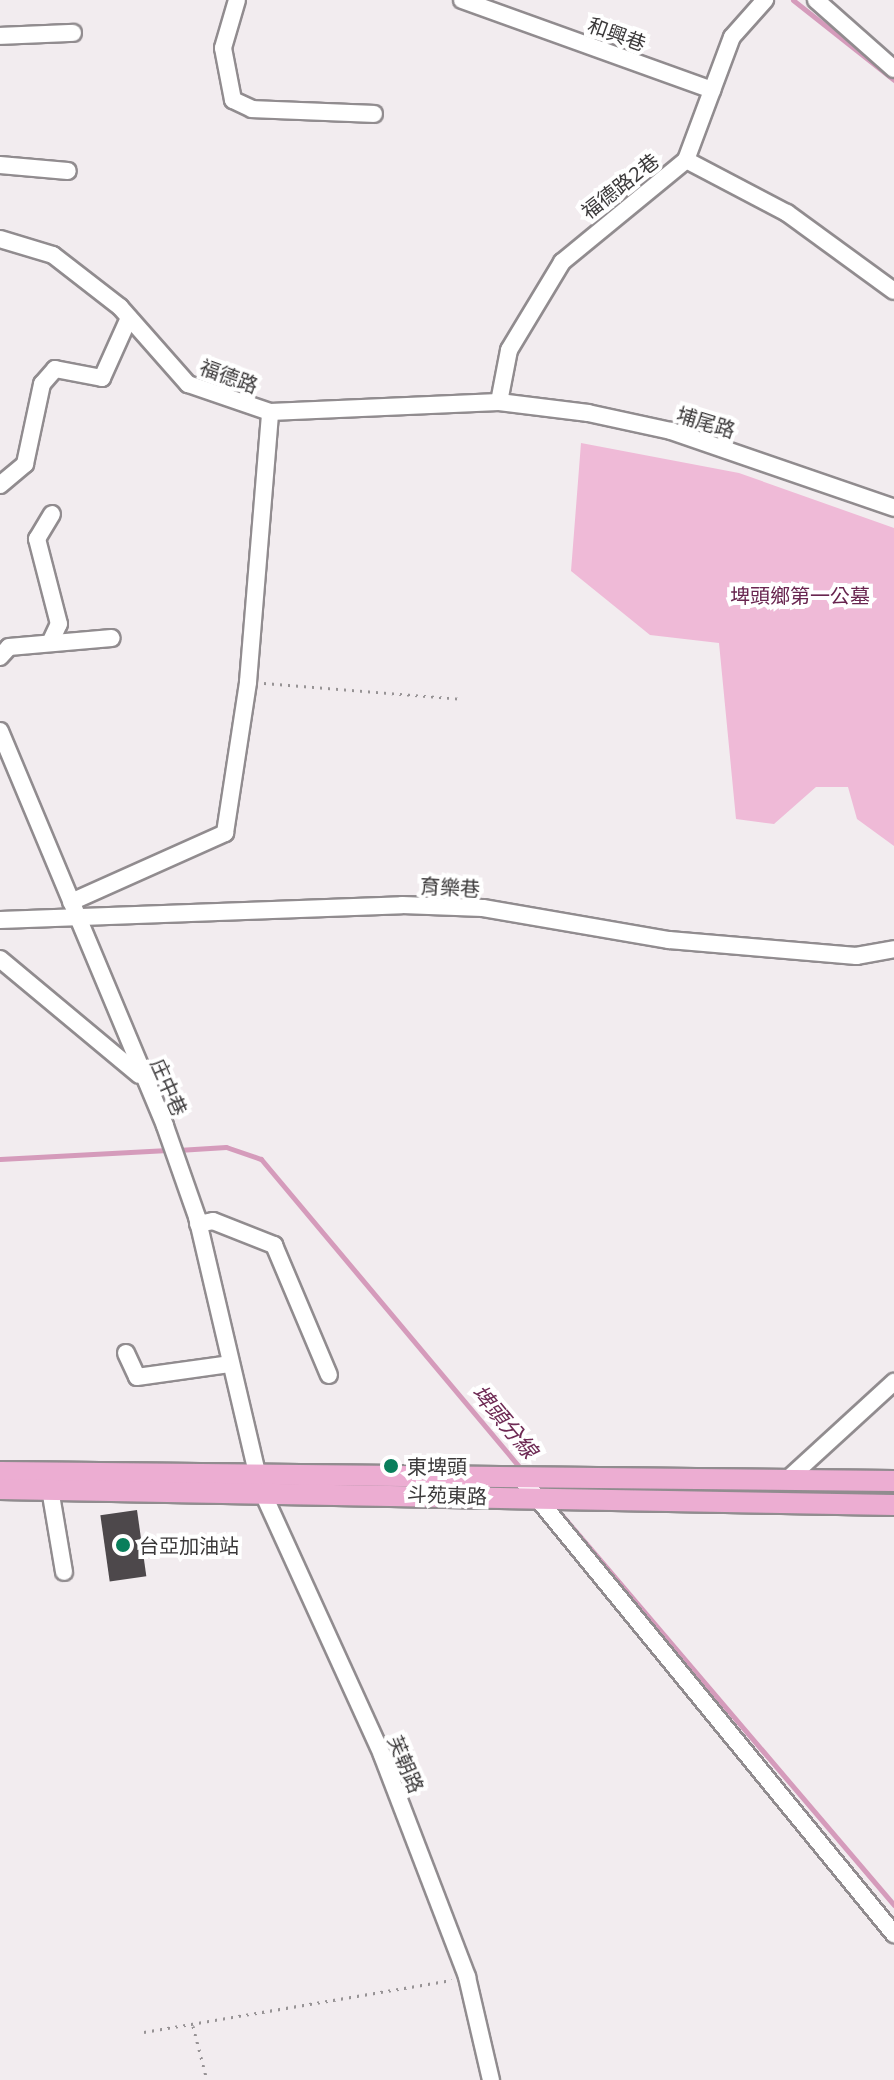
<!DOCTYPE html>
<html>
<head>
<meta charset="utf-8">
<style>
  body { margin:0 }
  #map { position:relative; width:894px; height:2080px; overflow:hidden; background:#f2ecef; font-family:"Noto Sans","Noto Sans TC",sans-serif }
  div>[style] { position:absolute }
  .green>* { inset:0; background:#efbad7 }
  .stream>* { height:5px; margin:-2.5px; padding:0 2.5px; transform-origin:2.5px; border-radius:2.5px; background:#d59bbb }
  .building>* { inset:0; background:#4d484b; transform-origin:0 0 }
  .path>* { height:3px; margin-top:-1.5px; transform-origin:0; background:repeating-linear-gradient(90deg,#979395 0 2px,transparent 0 8px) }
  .roads { filter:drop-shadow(2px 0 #918c8f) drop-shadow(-2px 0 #918c8f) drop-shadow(0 2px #918c8f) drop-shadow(0 -2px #918c8f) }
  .minor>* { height:16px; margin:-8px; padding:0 8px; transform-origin:8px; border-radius:8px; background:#fff }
  .major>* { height:20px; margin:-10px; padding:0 10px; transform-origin:10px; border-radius:10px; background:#ecadd2 }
  .dots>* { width:22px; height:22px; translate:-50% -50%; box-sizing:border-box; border:4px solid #fff; border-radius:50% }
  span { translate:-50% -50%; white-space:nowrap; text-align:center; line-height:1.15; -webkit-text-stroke:8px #fff; paint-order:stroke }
  .street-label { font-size:20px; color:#3b393a }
  .park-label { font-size:20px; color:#68254f }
  .poi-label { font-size:20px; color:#3b393a }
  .left { translate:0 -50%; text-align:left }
  .water-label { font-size:22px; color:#6e2a54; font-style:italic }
</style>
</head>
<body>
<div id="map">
  <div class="green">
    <div style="clip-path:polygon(581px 443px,739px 473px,894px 528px,894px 846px,857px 819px,848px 787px,816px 787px,774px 824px,736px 819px,719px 643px,650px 635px,571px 571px)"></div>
  </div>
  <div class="stream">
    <div style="left:793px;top:0;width:129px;rotate:38.4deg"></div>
    <div style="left:178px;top:1150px;width:48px;rotate:-3.6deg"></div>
    <div style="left:226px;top:1147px;width:37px;rotate:19deg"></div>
    <div style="left:261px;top:1159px;width:409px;rotate:50deg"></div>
    <div style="left:0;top:1159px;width:168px;rotate:-3.1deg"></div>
    <div style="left:555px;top:1507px;width:523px;rotate:49.58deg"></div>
  </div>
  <div class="building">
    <div style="left:137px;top:1510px;width:67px;height:37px;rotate:82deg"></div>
  </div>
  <div class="path">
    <div style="left:264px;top:683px;width:198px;rotate:4.6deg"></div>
    <div style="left:193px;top:2026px;width:56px;rotate:75.5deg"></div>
    <div style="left:144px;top:2032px;width:312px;rotate:-9.6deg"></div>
  </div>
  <div class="roads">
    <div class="minor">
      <div style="left:237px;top:0;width:50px;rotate:106.3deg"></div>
      <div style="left:223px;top:48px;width:53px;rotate:79.1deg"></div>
      <div style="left:233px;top:100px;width:21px;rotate:25deg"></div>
      <div style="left:252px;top:109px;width:122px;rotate:2.3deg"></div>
      <div style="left:462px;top:0;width:266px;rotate:19.8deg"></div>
      <div style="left:816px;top:0;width:104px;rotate:41.5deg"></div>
      <div style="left:0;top:36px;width:73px;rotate:-2.4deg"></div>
      <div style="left:686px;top:160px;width:114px;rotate:27.7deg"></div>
      <div style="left:787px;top:213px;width:132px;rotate:36.1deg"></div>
      <div style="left:0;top:165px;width:68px;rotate:5deg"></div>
      <div style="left:0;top:239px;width:55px;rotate:16.8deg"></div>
      <div style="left:53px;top:255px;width:85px;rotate:37.8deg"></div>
      <div style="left:120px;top:307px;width:103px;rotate:48.6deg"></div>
      <div style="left:188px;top:384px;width:87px;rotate:18.9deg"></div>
      <div style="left:270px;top:412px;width:229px;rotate:-2.5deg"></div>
      <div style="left:499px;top:402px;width:90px;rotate:7deg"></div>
      <div style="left:588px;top:413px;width:85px;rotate:12.2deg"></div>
      <div style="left:671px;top:431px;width:236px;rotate:19deg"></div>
      <div style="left:499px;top:402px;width:53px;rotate:-79.1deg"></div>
      <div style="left:509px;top:350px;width:103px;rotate:-58.9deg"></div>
      <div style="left:562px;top:262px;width:161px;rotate:-39.4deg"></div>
      <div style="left:686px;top:160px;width:131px;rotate:-69.5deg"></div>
      <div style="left:732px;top:37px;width:50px;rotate:-48.3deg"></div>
      <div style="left:0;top:485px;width:33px;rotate:-40deg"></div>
      <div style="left:25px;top:464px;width:82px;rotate:-78deg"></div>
      <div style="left:42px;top:384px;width:20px;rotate:-49deg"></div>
      <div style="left:55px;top:369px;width:48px;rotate:10.8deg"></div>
      <div style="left:102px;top:378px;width:66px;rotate:-65.8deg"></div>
      <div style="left:50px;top:643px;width:21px;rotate:-65deg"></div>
      <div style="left:59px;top:624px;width:88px;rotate:-104.5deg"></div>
      <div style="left:37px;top:539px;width:29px;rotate:-59deg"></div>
      <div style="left:0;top:657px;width:13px;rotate:-48deg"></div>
      <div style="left:9px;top:647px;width:103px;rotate:-5deg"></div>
      <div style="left:0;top:731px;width:428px;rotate:67.3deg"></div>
      <div style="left:165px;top:1126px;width:96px;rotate:70.6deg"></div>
      <div style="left:197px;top:1217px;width:279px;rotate:76.8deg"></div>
      <div style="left:261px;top:1489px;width:292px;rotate:65.5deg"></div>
      <div style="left:382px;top:1755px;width:238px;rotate:69deg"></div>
      <div style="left:467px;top:1977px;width:106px;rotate:76.9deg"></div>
      <div style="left:71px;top:902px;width:169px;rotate:-24.1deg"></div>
      <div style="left:225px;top:833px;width:153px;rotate:-81.3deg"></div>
      <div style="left:248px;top:682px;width:271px;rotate:-85.3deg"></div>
      <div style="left:0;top:920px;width:402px;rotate:-2.1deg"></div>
      <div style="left:402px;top:905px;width:81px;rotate:2.1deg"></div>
      <div style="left:483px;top:908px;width:189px;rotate:9.8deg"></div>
      <div style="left:669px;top:940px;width:188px;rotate:4.9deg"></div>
      <div style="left:856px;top:956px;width:39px;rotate:-10deg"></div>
      <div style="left:0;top:959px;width:181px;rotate:39.8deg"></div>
      <div style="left:198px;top:1224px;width:15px;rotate:-11deg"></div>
      <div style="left:213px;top:1221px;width:66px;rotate:21.5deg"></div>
      <div style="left:274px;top:1245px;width:141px;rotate:67.1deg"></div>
      <div style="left:126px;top:1353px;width:26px;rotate:65deg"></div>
      <div style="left:137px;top:1377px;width:93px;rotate:-8deg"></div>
      <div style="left:520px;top:1477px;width:591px;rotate:50.7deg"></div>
      <div style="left:788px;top:1479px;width:144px;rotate:-42.5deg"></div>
      <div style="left:50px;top:1489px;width:84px;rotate:80.4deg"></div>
    </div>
    <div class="major">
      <div style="left:0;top:1472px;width:894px;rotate:0.58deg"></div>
      <div style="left:0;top:1489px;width:894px;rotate:1.03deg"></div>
    </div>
  </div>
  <div class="dots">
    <div style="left:391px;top:1466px;background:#097e5b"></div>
    <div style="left:123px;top:1545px;background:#097e5b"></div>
  </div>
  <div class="street-label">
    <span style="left:617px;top:34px;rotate:20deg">和興巷</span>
    <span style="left:620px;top:186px;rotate:-38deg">福德路2巷</span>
    <span style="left:229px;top:376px;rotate:20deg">福德路</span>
    <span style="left:706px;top:422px;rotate:17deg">埔尾路</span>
    <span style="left:450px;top:887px;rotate:3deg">育樂巷</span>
    <span style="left:169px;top:1087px;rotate:66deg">庄中巷</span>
    <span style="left:447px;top:1495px;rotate:2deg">斗苑東路</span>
    <span style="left:406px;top:1764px;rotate:67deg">芙朝路</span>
  </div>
  <div class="park-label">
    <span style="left:800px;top:595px">埤頭鄉第一公墓</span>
  </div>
  <div class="poi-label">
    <span class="left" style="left:407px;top:1466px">東埤頭</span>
    <span class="left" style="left:139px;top:1545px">台亞加油站</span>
  </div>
  <div class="water-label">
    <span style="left:505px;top:1421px;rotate:50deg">埤頭分線</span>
  </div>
</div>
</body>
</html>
